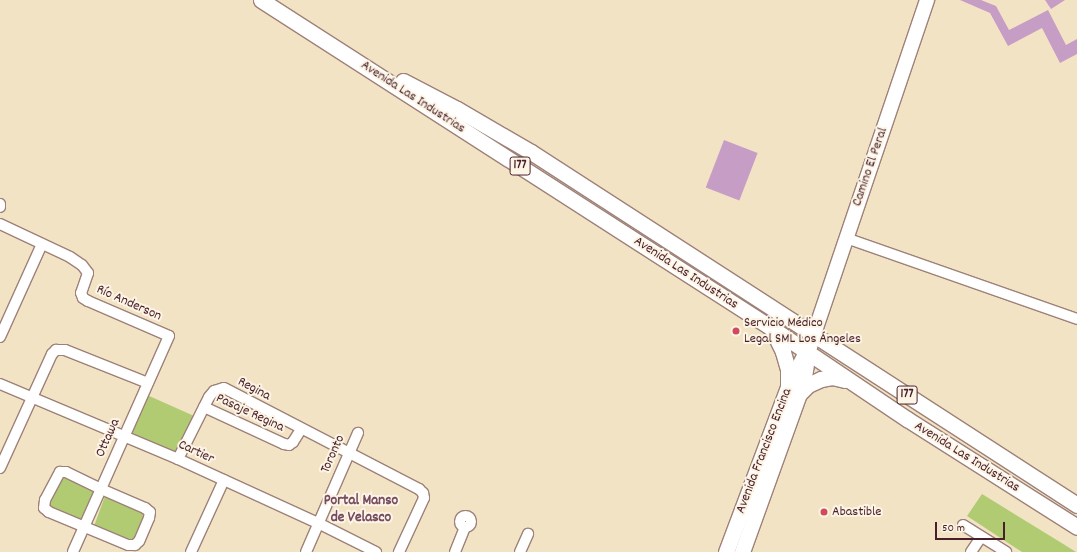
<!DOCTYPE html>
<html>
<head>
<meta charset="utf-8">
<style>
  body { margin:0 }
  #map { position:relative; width:1077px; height:552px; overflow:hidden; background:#f3e3c5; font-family:Dekko,sans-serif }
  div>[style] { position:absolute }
  .green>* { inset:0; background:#b0cb72; transform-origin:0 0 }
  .building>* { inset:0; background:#c69dc5; transform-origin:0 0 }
  .roads { filter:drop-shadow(1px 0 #9e8178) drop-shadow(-1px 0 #9e8178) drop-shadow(0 1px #9e8178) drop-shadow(0 -1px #9e8178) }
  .street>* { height:10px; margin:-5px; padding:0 5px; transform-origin:5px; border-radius:5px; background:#fff }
  .street>.ring { margin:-5px; padding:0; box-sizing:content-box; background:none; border:10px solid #fff; border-radius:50% }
  .secondary>* { height:14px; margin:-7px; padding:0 7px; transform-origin:7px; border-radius:7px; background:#fff }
  .primary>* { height:15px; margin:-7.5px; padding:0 7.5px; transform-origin:7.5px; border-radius:7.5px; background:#fff }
  .dots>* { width:11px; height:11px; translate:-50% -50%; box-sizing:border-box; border:2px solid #fcf5e5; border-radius:50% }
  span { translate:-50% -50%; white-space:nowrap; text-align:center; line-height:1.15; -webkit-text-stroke:4px #fcf5e5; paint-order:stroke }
  .shield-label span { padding:1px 3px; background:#fcf5e5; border:1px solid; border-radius:3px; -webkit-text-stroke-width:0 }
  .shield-label { font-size:13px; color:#4a1f2b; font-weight:700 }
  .street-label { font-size:14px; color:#4a1f2b }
  .poi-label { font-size:14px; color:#4a1f2b }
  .left { translate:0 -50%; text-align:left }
  .neighbourhood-label { font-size:15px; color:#754b61; font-weight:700 }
  .scale { position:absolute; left:935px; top:522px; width:70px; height:18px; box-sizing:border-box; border:2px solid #4a1f2b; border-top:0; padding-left:5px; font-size:12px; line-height:14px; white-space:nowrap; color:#4a1f2b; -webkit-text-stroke:3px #fcf5e5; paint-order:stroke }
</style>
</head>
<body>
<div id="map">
  <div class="green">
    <div style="left:147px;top:395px;width:54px;height:44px;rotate:24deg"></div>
    <div style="clip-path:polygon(60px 475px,96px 491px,80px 521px,50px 511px,46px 504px)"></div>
    <div style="clip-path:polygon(982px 494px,1060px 542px,1076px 552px,1022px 552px,967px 516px)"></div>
    <div style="left:105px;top:496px;width:44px;height:32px;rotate:20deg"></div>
  </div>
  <div class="building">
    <div style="clip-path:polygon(960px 0,981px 0,996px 6px,1009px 30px,1048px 10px,1066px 45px,1077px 39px,1077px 54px,1060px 63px,1042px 28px,1008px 46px,990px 13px)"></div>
    <div style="clip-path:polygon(1045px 0,1065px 0,1051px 9px)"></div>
    <div style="left:724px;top:140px;width:36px;height:51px;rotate:21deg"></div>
  </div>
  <div class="roads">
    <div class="street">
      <div style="left:0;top:204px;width:3px;rotate:90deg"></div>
      <div style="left:0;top:224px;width:77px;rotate:25.2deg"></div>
      <div style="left:70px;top:257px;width:14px;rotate:34deg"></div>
      <div style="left:82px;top:265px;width:10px;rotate:53deg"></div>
      <div style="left:88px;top:273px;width:21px;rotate:109deg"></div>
      <div style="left:81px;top:293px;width:5px;rotate:68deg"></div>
      <div style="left:83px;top:298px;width:6px;rotate:31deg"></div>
      <div style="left:88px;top:301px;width:88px;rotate:23.4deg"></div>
      <div style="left:169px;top:336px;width:236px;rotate:114deg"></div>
      <div style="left:846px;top:238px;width:245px;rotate:19.3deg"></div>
      <div style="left:0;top:337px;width:102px;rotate:-65.7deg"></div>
      <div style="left:0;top:384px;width:193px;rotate:22.8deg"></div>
      <div style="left:178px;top:459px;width:154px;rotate:24.6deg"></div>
      <div style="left:318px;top:523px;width:65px;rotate:26.6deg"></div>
      <div style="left:204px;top:407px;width:88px;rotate:24.8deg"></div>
      <div style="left:284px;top:444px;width:5px;rotate:11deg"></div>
      <div style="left:289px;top:445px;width:5px;rotate:-37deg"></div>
      <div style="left:293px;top:442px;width:15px;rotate:-58deg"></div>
      <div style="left:178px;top:459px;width:69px;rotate:-63.4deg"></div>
      <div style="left:209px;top:397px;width:8px;rotate:-50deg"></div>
      <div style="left:214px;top:391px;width:10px;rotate:-17deg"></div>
      <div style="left:224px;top:388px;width:220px;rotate:27.4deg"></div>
      <div style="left:419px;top:489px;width:6px;rotate:45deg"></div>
      <div style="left:423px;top:493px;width:5px;rotate:79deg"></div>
      <div style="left:424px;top:498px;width:60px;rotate:114.8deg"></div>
      <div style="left:0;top:468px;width:125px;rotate:-65.5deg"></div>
      <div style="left:52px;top:354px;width:6px;rotate:-45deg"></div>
      <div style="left:56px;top:350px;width:9px"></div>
      <div style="left:65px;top:350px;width:89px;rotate:21.7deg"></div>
      <div style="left:60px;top:472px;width:6px"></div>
      <div style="left:66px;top:472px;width:39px;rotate:26deg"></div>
      <div style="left:101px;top:489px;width:48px;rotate:23.4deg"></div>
      <div style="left:145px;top:508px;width:6px;rotate:39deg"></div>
      <div style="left:150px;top:512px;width:6px;rotate:99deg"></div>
      <div style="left:149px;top:518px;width:25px;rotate:113deg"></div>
      <div style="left:139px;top:541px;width:6px;rotate:135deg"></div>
      <div style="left:135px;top:545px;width:7px;rotate:180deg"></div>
      <div style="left:128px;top:545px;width:86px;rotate:-157.3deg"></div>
      <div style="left:49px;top:512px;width:6px;rotate:-141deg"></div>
      <div style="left:44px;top:508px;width:8px;rotate:-83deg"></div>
      <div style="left:45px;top:500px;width:32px;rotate:-62deg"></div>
      <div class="ring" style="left:459.5px;top:515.5px;width:1px;height:1px"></div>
      <div style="left:963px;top:525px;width:51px;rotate:32.1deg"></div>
      <div style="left:191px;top:552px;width:79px;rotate:-65.4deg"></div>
      <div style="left:306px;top:552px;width:130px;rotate:-66.4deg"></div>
      <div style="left:455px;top:552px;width:27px;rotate:-68deg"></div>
      <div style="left:520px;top:552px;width:20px;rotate:-66deg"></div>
      <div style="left:971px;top:552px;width:18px;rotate:-56deg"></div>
    </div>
    <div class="secondary">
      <div style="left:814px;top:334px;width:353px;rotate:-71.3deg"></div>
    </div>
    <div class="primary">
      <div style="left:261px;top:0;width:605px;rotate:32.72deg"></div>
      <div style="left:770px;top:327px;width:165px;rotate:33.9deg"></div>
      <div style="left:907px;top:419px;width:201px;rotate:32.4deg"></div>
      <div style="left:403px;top:81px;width:61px;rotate:27.4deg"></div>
      <div style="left:457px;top:109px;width:86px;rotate:30.2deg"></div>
      <div style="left:531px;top:152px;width:650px;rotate:32.88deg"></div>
      <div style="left:772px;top:329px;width:25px;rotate:64deg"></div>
      <div style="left:783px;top:352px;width:19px;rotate:74deg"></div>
      <div style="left:788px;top:370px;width:16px;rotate:90deg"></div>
      <div style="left:799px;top:394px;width:13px;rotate:-45deg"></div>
      <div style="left:808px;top:385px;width:14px;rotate:-25deg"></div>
      <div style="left:821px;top:379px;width:11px;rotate:-10deg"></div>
      <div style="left:832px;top:377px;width:13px;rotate:13deg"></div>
      <div style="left:726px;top:552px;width:176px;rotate:-69.4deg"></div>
      <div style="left:788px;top:387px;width:48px;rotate:-62.9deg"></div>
      <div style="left:742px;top:552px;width:180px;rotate:-70.2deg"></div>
      <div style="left:803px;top:383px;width:26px;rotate:-81deg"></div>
    </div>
  </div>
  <div class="dots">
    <div style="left:736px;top:331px;background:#d1495b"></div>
    <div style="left:824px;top:512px;background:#d1495b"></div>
  </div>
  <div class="shield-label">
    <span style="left:520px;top:166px">177</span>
    <span style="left:907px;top:395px">177</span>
  </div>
  <div class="street-label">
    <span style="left:413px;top:97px;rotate:33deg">Avenida Las Industrias</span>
    <span style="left:870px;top:167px;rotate:-71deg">Camino El Peral</span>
    <span style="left:686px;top:273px;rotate:33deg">Avenida Las Industrias</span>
    <span style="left:129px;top:303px;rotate:24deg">Río Anderson</span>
    <span style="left:254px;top:389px;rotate:28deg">Regina</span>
    <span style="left:250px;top:413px;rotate:25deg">Pasaje Regina</span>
    <span style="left:108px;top:438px;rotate:-66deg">Ottawa</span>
    <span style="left:764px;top:451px;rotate:-69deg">Avenida Francisco Encina</span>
    <span style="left:196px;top:452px;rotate:25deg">Cartier</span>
    <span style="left:333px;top:454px;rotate:-66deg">Toronto</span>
    <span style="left:967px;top:457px;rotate:32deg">Avenida Las Industrias</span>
  </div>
  <div class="poi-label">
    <span class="left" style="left:744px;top:331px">Servicio Médico<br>Legal SML Los Ángeles</span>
    <span class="left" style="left:832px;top:512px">Abastible</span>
  </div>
  <div class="neighbourhood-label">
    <span style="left:361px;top:510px">Portal Manso<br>de Velasco</span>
  </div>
  <div class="scale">50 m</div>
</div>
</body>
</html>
